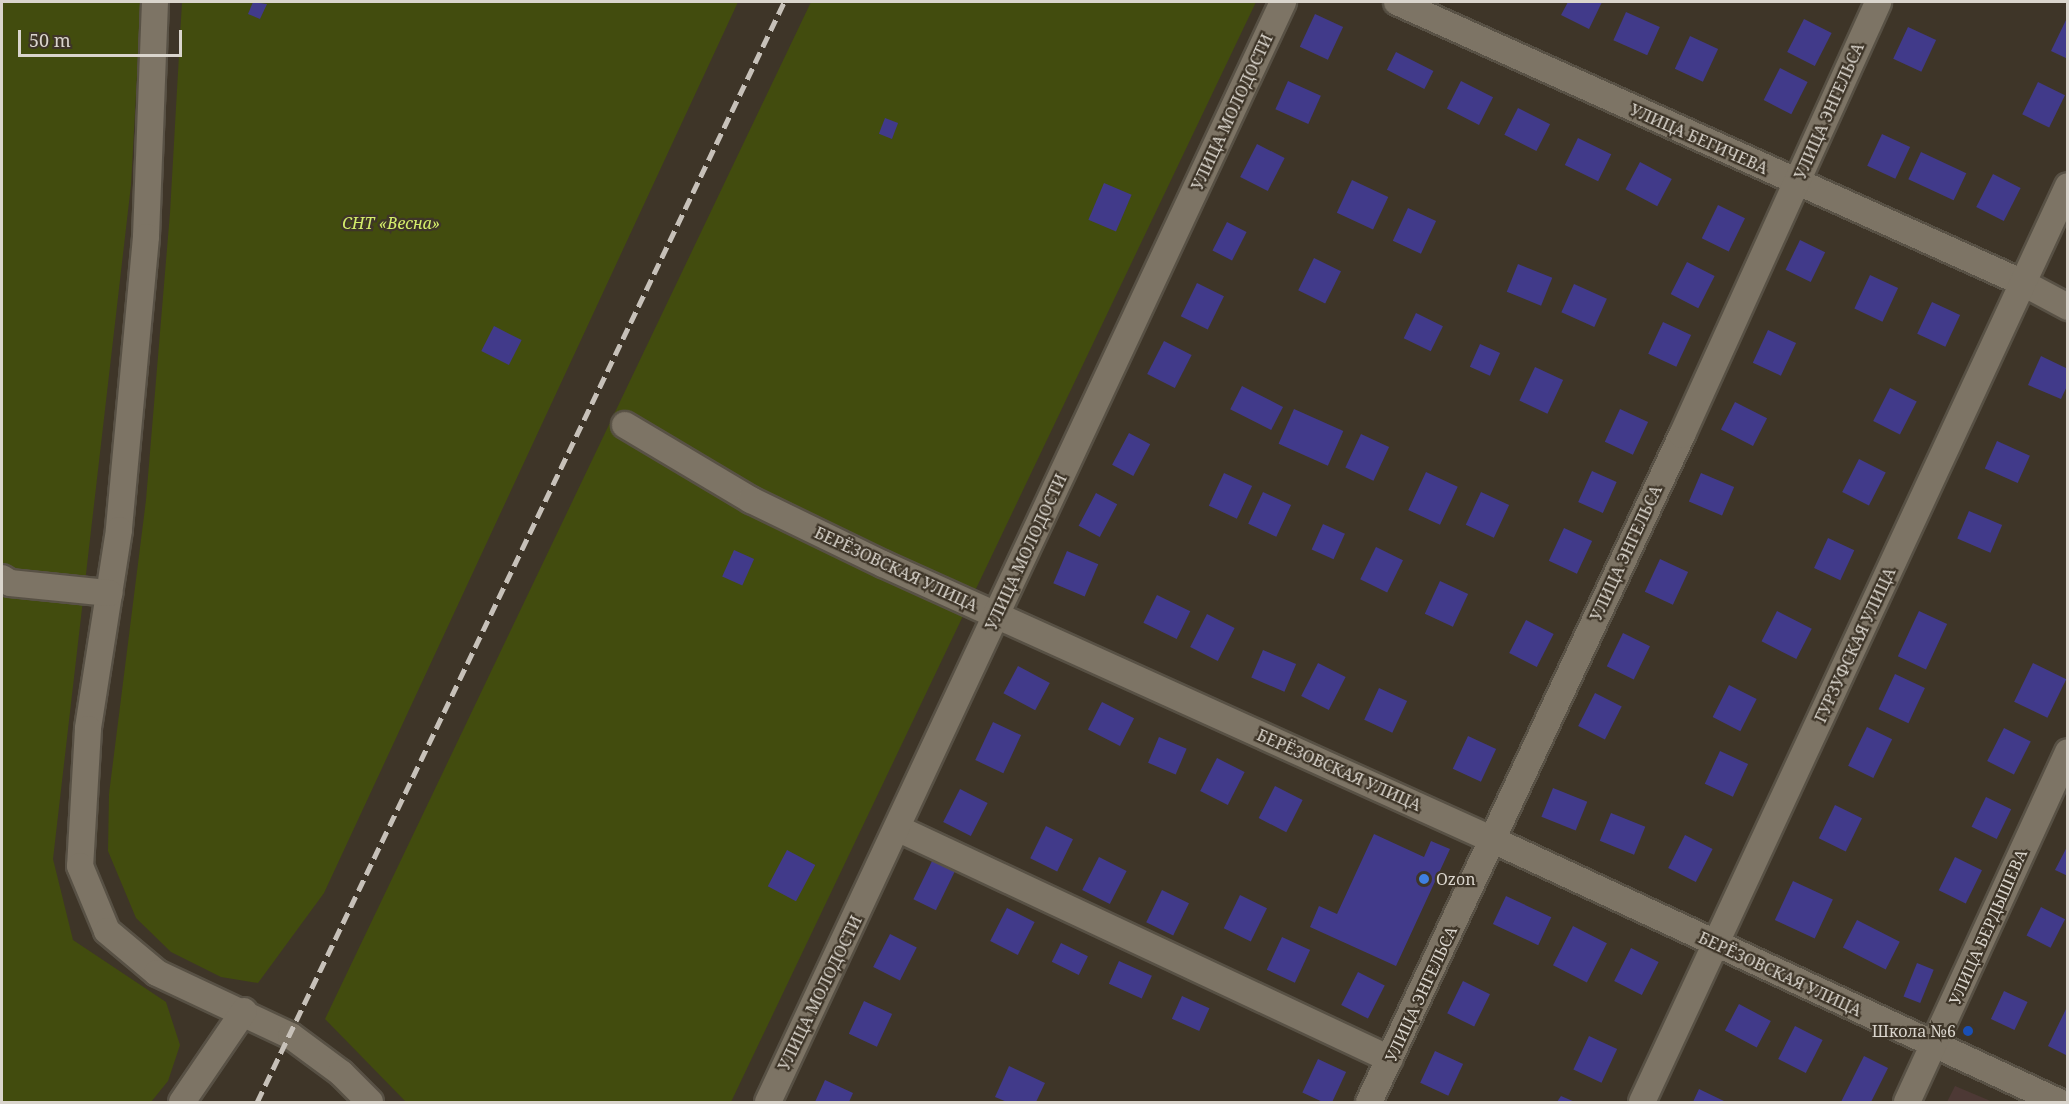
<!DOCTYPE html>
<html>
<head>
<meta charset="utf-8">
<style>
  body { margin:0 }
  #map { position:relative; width:2069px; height:1104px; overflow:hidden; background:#3e3528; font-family:"Noto Serif",serif }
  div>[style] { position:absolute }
  .education>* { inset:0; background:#4d3935 }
  .green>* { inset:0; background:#424c0e }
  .building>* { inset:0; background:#413a8a; transform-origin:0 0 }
  .roads { filter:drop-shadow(2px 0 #585145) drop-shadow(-2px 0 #585145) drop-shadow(0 2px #585145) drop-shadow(0 -2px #585145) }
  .minor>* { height:26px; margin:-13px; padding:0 13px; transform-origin:13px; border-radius:13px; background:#7d7465 }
  .rail>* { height:4.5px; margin-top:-2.25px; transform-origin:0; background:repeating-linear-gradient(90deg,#c7c1b9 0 12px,transparent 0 18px) }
  .dots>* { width:16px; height:16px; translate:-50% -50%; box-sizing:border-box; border:3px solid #3e3528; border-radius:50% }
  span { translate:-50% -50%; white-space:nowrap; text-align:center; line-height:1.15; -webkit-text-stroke:4.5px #3e3528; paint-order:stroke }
  .street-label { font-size:16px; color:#dad5cd }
  .park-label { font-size:16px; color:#d4ed6b; font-style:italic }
  .poi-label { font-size:16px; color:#dad5cd }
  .left { translate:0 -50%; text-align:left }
  .right { translate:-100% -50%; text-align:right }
  .frame { position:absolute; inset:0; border:3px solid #dad5cd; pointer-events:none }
  .scale { position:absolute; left:18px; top:30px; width:164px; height:27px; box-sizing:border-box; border:3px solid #dad5cd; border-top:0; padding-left:8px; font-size:18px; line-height:21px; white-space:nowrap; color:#dad5cd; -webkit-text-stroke:4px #3e3528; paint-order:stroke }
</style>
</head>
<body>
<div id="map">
  <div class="education">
    <div style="clip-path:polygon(1955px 1086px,1993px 1102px,1947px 1102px)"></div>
  </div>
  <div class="green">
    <div style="clip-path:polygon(2px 2px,141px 2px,131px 185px,53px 859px,73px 940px,166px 1002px,180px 1045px,168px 1081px,151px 1102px,2px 1102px)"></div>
    <div style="clip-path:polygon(182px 2px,738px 2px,324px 893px,258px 983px,221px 977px,171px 952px,136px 918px,108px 851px,109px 794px,146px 500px,170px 213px)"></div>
    <div style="clip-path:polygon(811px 2px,1256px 2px,731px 1102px,406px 1102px,325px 1019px)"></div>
  </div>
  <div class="building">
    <div style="clip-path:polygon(253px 2px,267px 4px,260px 19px,248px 14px)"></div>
    <div style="clip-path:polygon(1568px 2px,1602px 2px,1589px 29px,1561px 15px)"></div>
    <div style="left:1626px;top:12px;width:37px;height:31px;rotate:24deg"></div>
    <div style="left:1315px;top:14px;width:31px;height:36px;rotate:25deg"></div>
    <div style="clip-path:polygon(2068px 16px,2068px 59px,2051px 51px)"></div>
    <div style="left:1804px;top:19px;width:31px;height:37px;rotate:27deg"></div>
    <div style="left:1908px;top:27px;width:31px;height:35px;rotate:25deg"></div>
    <div style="left:1690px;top:36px;width:31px;height:36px;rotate:25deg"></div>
    <div style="left:1396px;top:52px;width:42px;height:20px;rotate:27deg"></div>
    <div style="left:1780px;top:68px;width:31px;height:36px;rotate:27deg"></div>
    <div style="left:1288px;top:81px;width:36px;height:31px;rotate:24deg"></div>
    <div style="left:1461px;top:81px;width:36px;height:31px;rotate:27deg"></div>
    <div style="left:2038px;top:82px;width:30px;height:36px;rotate:26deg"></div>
    <div style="left:1518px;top:108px;width:36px;height:30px;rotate:27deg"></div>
    <div style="left:885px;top:118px;width:14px;height:17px;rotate:21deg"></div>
    <div style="left:1882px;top:134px;width:31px;height:35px;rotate:25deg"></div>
    <div style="left:1578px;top:138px;width:37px;height:30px;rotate:26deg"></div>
    <div style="left:1257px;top:144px;width:31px;height:37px;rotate:27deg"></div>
    <div style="left:1921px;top:152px;width:50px;height:30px;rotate:25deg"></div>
    <div style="left:1640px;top:162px;width:36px;height:31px;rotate:28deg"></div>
    <div style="left:1993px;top:174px;width:31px;height:37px;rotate:27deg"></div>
    <div style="left:1352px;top:180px;width:40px;height:36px;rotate:25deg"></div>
    <div style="left:1104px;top:183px;width:30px;height:40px;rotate:23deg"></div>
    <div style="left:1718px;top:205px;width:30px;height:37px;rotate:26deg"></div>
    <div style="left:1408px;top:208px;width:31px;height:36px;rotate:25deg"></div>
    <div style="left:1227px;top:222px;width:22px;height:32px;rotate:27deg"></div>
    <div style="left:1800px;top:240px;width:28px;height:33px;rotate:26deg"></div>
    <div style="left:1314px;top:258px;width:30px;height:36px;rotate:26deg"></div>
    <div style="left:1687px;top:262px;width:31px;height:36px;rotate:27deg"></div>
    <div style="left:1518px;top:264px;width:37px;height:30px;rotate:22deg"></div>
    <div style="left:1870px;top:275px;width:31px;height:37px;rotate:25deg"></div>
    <div style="left:1197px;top:283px;width:30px;height:37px;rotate:26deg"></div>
    <div style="left:1574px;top:284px;width:36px;height:31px;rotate:24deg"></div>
    <div style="left:1932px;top:302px;width:31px;height:35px;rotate:25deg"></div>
    <div style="left:1416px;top:313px;width:30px;height:28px;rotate:26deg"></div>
    <div style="left:1663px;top:322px;width:31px;height:35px;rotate:25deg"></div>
    <div style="left:494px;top:326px;width:31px;height:28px;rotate:27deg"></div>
    <div style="left:1768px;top:330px;width:31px;height:36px;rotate:25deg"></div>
    <div style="left:1164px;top:341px;width:31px;height:37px;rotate:27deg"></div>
    <div style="left:1480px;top:344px;width:22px;height:25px;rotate:24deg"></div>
    <div style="clip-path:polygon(2041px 356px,2068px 369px,2068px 384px,2061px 399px,2028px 385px)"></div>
    <div style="left:1535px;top:367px;width:31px;height:37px;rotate:25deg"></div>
    <div style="left:1242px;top:386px;width:46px;height:26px;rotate:27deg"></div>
    <div style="left:1890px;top:388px;width:30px;height:37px;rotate:27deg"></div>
    <div style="left:1735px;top:402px;width:36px;height:31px;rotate:27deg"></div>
    <div style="left:1294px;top:409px;width:54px;height:38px;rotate:24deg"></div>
    <div style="left:1620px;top:409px;width:31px;height:36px;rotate:25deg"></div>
    <div style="left:1129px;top:433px;width:24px;height:36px;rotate:28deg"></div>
    <div style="left:1361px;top:434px;width:31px;height:37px;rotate:25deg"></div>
    <div style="left:1997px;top:441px;width:36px;height:30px;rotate:24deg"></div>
    <div style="left:1859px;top:459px;width:30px;height:37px;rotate:27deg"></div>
    <div style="left:1592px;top:471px;width:27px;height:34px;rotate:24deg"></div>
    <div style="left:1426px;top:472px;width:35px;height:42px;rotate:25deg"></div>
    <div style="left:1224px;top:473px;width:31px;height:36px;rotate:25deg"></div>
    <div style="left:1701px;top:473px;width:36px;height:31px;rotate:23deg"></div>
    <div style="left:1263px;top:492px;width:31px;height:35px;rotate:25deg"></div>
    <div style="left:1481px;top:492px;width:31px;height:36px;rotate:25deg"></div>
    <div style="left:1096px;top:493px;width:24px;height:37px;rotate:28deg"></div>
    <div style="left:1969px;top:511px;width:36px;height:30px;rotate:23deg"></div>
    <div style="left:1323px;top:524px;width:24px;height:28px;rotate:24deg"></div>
    <div style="left:1564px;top:528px;width:31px;height:36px;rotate:25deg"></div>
    <div style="left:1828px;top:538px;width:29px;height:33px;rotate:25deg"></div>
    <div style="left:1376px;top:547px;width:30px;height:36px;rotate:26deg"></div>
    <div style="left:734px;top:550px;width:22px;height:29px;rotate:24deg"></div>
    <div style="left:1067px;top:551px;width:34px;height:35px;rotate:23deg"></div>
    <div style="left:1660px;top:559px;width:31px;height:36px;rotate:25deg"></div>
    <div style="left:1440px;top:581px;width:31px;height:36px;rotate:25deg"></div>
    <div style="left:1157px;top:595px;width:37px;height:31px;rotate:26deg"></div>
    <div style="left:1777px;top:611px;width:39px;height:34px;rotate:27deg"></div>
    <div style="left:1919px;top:611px;width:31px;height:50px;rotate:25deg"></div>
    <div style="left:1207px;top:614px;width:31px;height:37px;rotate:27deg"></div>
    <div style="left:1526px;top:620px;width:31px;height:37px;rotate:27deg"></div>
    <div style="left:1623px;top:633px;width:30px;height:37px;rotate:26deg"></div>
    <div style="left:1263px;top:650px;width:36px;height:30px;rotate:23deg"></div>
    <div style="left:1318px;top:663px;width:31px;height:37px;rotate:27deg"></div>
    <div style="left:2033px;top:663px;width:37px;height:43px;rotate:26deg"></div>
    <div style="left:1018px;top:666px;width:36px;height:31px;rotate:28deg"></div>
    <div style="left:1895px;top:674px;width:33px;height:39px;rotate:25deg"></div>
    <div style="left:1729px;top:685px;width:31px;height:36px;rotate:27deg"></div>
    <div style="left:1379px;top:688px;width:31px;height:35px;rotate:25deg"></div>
    <div style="left:1595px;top:693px;width:30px;height:37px;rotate:27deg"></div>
    <div style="left:1102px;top:702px;width:36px;height:31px;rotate:27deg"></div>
    <div style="left:993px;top:722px;width:31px;height:42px;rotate:25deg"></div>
    <div style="left:1867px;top:727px;width:28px;height:43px;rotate:26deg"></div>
    <div style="left:2004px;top:728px;width:30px;height:37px;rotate:27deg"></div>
    <div style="left:1468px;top:736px;width:31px;height:36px;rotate:25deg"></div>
    <div style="left:1159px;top:737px;width:30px;height:28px;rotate:23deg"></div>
    <div style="left:1720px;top:751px;width:31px;height:36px;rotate:25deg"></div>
    <div style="left:1217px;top:758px;width:31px;height:37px;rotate:27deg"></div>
    <div style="left:1275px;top:786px;width:31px;height:36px;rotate:27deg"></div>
    <div style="left:1553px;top:788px;width:37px;height:31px;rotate:22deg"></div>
    <div style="left:960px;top:789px;width:31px;height:37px;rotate:27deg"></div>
    <div style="left:1986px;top:797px;width:28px;height:33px;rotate:26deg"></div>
    <div style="left:1835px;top:805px;width:30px;height:37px;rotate:26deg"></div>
    <div style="left:1611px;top:813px;width:37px;height:30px;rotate:22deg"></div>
    <div style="left:1046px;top:826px;width:30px;height:36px;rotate:26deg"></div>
    <div style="clip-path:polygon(1374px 834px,1424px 857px,1431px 841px,1450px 849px,1396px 966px,1310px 927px,1319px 906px,1337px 914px)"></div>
    <div style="left:1685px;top:835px;width:31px;height:37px;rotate:27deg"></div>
    <div style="clip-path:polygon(2068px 845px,2068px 876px,2055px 870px)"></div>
    <div style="left:787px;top:850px;width:32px;height:41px;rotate:28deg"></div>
    <div style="left:934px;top:857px;width:25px;height:47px;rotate:26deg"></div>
    <div style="left:1099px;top:857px;width:31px;height:37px;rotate:27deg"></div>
    <div style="left:1955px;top:857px;width:30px;height:37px;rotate:26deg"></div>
    <div style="left:1793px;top:881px;width:44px;height:43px;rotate:25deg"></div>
    <div style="left:1162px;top:890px;width:30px;height:36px;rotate:26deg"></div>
    <div style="left:1240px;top:895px;width:30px;height:37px;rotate:26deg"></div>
    <div style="left:1506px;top:896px;width:50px;height:31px;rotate:25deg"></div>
    <div style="left:2041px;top:907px;width:27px;height:32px;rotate:27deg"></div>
    <div style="left:1007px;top:908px;width:31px;height:37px;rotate:27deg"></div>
    <div style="left:1857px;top:920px;width:48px;height:31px;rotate:27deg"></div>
    <div style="left:1573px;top:926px;width:38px;height:44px;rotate:27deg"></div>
    <div style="left:890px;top:934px;width:30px;height:37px;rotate:27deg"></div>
    <div style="left:1282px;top:937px;width:31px;height:36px;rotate:25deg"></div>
    <div style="left:1061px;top:943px;width:30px;height:21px;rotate:26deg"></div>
    <div style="left:1631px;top:948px;width:31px;height:37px;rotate:27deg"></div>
    <div style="left:1119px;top:961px;width:36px;height:25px;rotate:24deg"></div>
    <div style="left:1917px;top:963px;width:18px;height:36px;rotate:22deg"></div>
    <div style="left:1358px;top:972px;width:30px;height:37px;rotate:27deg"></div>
    <div style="left:1463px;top:981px;width:30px;height:36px;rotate:26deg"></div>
    <div style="left:2004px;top:991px;width:26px;height:31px;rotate:25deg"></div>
    <div style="left:1182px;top:996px;width:30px;height:25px;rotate:24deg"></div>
    <div style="left:864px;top:1001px;width:31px;height:36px;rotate:25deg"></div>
    <div style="left:1739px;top:1004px;width:36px;height:30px;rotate:28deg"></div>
    <div style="clip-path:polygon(2068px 1005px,2068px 1056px,2048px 1046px)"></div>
    <div style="left:1795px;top:1026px;width:31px;height:37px;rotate:27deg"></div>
    <div style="left:1589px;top:1036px;width:31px;height:37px;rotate:25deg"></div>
    <div style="left:1435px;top:1051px;width:31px;height:35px;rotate:25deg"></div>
    <div style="clip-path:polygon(1864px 1056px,1888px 1068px,1871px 1102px,1841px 1102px)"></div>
    <div style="left:1318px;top:1059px;width:31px;height:37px;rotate:25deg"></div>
    <div style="clip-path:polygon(1009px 1066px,1045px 1083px,1036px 1102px,1007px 1102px,995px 1097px)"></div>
    <div style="clip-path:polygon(825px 1080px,853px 1093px,849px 1102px,815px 1102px)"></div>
    <div style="clip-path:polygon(1699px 1089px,1726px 1102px,1693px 1102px)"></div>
    <div style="clip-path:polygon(1561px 1096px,1575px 1102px,1557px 1102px)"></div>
  </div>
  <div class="roads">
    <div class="minor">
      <div style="left:155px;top:2px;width:235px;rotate:92.2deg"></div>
      <div style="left:146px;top:237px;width:294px;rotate:95.3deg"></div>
      <div style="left:119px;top:530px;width:201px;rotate:98.9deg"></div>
      <div style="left:88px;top:729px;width:137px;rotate:93.3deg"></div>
      <div style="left:80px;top:866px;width:70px;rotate:67.4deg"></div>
      <div style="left:107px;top:931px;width:65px;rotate:40deg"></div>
      <div style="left:157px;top:973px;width:148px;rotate:25.2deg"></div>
      <div style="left:291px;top:1036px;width:62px;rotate:36.5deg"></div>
      <div style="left:341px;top:1073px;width:41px;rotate:45deg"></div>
      <div style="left:1397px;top:2px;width:686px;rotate:24.17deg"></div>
      <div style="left:2023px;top:283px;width:51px;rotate:28.1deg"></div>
      <div style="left:625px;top:425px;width:147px;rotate:30.8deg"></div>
      <div style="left:751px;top:500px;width:147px;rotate:25.9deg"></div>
      <div style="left:883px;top:564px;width:670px;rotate:24.34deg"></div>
      <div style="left:1493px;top:840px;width:624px;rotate:24.84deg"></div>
      <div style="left:2px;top:578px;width:9px;rotate:32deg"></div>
      <div style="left:10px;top:583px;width:100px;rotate:5.8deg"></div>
      <div style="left:899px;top:829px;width:542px;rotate:25.1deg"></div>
      <div style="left:182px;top:1102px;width:110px;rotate:-55.7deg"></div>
      <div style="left:768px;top:1102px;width:1215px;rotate:-64.91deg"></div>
      <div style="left:1369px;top:1102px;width:737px;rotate:-64.86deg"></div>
      <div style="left:1682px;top:435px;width:475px;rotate:-65.6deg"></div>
      <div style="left:1642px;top:1102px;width:1010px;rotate:-65.06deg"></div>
      <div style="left:1907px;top:1102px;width:385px;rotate:-65.3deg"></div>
    </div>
  </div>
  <div class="rail">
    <div style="left:257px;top:1102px;width:1220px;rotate:-64.4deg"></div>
  </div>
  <div class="dots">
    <div style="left:1424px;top:879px;background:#3f7fe0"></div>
    <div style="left:1968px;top:1031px;background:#1a4fb4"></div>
  </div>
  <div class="street-label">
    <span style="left:1829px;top:111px;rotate:-66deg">УЛИЦА ЭНГЕЛЬСА</span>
    <span style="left:1232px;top:112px;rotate:-65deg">УЛИЦА МОЛОДОСТИ</span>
    <span style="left:1699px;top:139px;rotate:24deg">УЛИЦА БЕГИЧЕВА</span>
    <span style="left:1026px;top:552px;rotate:-65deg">УЛИЦА МОЛОДОСТИ</span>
    <span style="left:1626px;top:553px;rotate:-65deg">УЛИЦА ЭНГЕЛЬСА</span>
    <span style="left:896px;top:569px;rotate:25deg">БЕРЁЗОВСКАЯ УЛИЦА</span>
    <span style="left:1855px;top:645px;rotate:-65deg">ГУРЗУФСКАЯ УЛИЦА</span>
    <span style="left:1339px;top:770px;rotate:24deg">БЕРЁЗОВСКАЯ УЛИЦА</span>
    <span style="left:1988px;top:927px;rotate:-66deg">УЛИЦА БЕРДЫШЕВА</span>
    <span style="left:1780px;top:974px;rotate:25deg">БЕРЁЗОВСКАЯ УЛИЦА</span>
    <span style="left:820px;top:993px;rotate:-64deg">УЛИЦА МОЛОДОСТИ</span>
    <span style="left:1421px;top:994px;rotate:-65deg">УЛИЦА ЭНГЕЛЬСА</span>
  </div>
  <div class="park-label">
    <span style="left:391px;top:223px">СНТ «Весна»</span>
  </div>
  <div class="poi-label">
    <span class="left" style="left:1436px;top:879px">Ozon</span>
    <span class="right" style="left:1956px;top:1031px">Школа №6</span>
  </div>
  <div class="frame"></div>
  <div class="scale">50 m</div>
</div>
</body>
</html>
